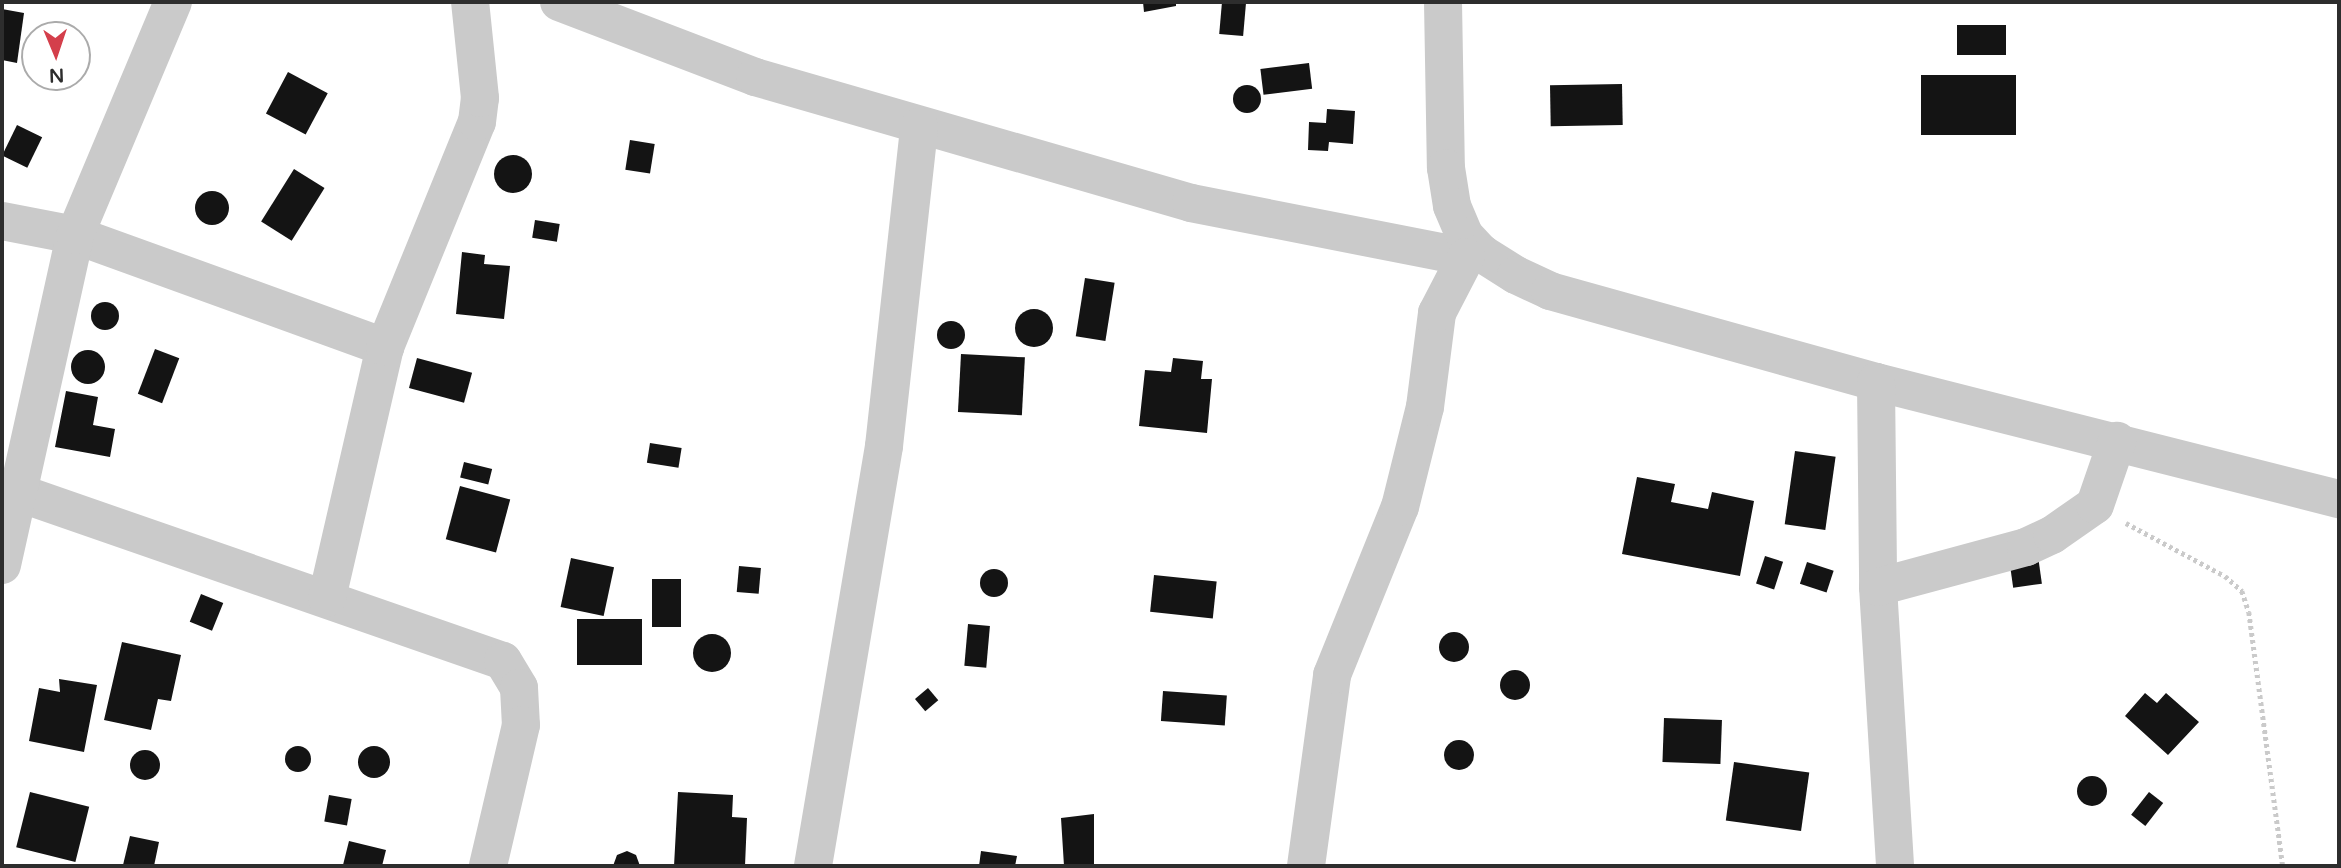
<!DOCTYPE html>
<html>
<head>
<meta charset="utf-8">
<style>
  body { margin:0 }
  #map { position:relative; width:2341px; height:868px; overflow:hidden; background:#fff; font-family:"Varela Round",sans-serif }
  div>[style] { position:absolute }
  .building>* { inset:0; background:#141414; transform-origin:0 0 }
  .round { border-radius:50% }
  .path>* { height:4.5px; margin-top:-2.25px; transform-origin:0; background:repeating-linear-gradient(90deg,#cacaca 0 3.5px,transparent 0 7px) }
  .minor>* { height:38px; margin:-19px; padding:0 19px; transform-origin:19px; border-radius:19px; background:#cacaca }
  span { translate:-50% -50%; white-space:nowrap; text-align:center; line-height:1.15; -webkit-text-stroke:7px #fff; paint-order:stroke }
  .frame { position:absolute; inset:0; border:4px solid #2d2d2d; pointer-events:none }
  .north { position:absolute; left:21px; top:21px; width:70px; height:70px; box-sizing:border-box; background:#fff; border:2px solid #ababab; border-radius:50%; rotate:178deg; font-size:19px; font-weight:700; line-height:28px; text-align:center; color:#2d2d2d }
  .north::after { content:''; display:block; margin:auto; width:24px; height:32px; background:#d43f4b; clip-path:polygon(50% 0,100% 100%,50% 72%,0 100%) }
</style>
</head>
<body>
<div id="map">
  <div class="building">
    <div style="clip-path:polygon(1143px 2px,1176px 2px,1176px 6px,1144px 12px)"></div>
    <div style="left:1222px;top:2px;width:24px;height:32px;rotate:5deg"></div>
    <div style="clip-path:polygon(2px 9px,24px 13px,17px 63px,2px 60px)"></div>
    <div style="left:1957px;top:25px;width:49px;height:30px"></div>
    <div style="left:1309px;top:63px;width:26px;height:49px;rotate:83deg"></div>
    <div style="left:288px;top:72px;width:45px;height:47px;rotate:28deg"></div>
    <div style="left:2016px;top:75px;width:60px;height:95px;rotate:90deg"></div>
    <div style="left:1622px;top:84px;width:41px;height:72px;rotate:89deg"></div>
    <div class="round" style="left:1233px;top:85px;width:28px;height:28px"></div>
    <div style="clip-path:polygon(1327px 109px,1355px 111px,1353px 144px,1329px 142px,1328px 151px,1308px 150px,1309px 122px,1326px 123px)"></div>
    <div style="left:17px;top:125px;width:28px;height:34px;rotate:26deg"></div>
    <div style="left:630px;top:140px;width:25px;height:30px;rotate:9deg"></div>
    <div class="round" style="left:494px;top:155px;width:38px;height:38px"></div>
    <div style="left:294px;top:169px;width:36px;height:62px;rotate:32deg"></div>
    <div class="round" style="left:195px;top:191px;width:34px;height:34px"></div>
    <div style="left:535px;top:220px;width:25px;height:18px;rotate:9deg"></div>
    <div style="clip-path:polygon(462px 252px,485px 255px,484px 264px,510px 266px,504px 319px,456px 314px)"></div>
    <div style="left:1085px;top:278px;width:30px;height:59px;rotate:9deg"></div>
    <div class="round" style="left:91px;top:302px;width:28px;height:28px"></div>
    <div class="round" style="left:1015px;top:309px;width:38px;height:38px"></div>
    <div class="round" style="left:937px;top:321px;width:28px;height:28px"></div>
    <div style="left:155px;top:349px;width:26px;height:48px;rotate:21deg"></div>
    <div class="round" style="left:71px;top:350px;width:34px;height:34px"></div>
    <div style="left:961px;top:354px;width:64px;height:58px;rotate:3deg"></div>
    <div style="left:417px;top:358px;width:57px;height:31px;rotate:15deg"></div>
    <div style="clip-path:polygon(1173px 358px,1203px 361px,1201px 379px,1212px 379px,1207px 433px,1139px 426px,1145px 370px,1171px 372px)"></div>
    <div style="clip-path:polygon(66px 391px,98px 397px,93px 425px,115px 429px,110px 457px,55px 447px)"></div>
    <div style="left:650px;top:443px;width:32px;height:20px;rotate:9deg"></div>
    <div style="left:1795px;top:451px;width:41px;height:74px;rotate:8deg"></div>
    <div style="left:464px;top:462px;width:29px;height:16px;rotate:14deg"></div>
    <div style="clip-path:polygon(1637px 477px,1675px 484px,1671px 502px,1708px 509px,1712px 492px,1754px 501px,1740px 576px,1622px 554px)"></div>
    <div style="left:460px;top:486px;width:52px;height:55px;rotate:15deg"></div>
    <div style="left:1765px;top:556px;width:19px;height:29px;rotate:18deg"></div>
    <div style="left:2038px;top:556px;width:28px;height:29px;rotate:82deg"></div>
    <div style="left:571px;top:558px;width:44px;height:50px;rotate:12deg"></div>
    <div style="left:1807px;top:562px;width:28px;height:23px;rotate:18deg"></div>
    <div style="left:739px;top:566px;width:22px;height:26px;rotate:5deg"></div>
    <div class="round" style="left:980px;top:569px;width:28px;height:28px"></div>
    <div style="left:1154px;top:575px;width:63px;height:37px;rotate:6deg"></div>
    <div style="left:652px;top:579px;width:29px;height:48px"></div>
    <div style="left:201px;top:594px;width:24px;height:30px;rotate:22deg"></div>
    <div style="left:577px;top:619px;width:65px;height:46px"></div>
    <div style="left:968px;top:624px;width:22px;height:42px;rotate:5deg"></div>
    <div class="round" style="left:1439px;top:632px;width:30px;height:30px"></div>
    <div class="round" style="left:693px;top:634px;width:38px;height:38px"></div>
    <div style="clip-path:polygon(122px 642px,181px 655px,171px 701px,158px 699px,151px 730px,104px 720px)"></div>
    <div class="round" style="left:1500px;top:670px;width:30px;height:30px"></div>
    <div style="clip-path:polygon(59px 679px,97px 685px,84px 752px,29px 741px,39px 688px,60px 692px)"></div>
    <div style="left:928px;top:688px;width:16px;height:17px;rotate:50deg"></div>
    <div style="left:1163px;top:691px;width:64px;height:30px;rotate:4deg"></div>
    <div style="clip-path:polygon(2145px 693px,2157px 703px,2166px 693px,2199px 722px,2168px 755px,2125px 716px)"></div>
    <div style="left:1664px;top:718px;width:58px;height:44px;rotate:2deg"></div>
    <div class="round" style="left:1444px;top:740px;width:30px;height:30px"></div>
    <div class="round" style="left:285px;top:746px;width:26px;height:26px"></div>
    <div class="round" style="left:358px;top:746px;width:32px;height:32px"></div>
    <div class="round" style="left:130px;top:750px;width:30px;height:30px"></div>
    <div style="left:1734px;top:762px;width:76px;height:59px;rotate:8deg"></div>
    <div class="round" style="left:2077px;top:776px;width:30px;height:30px"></div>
    <div style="left:30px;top:792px;width:61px;height:57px;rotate:14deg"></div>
    <div style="clip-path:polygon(678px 792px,733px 795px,732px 817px,747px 818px,745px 866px,674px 866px)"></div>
    <div style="left:2149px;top:792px;width:18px;height:29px;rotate:38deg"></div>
    <div style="left:329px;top:795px;width:23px;height:27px;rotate:10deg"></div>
    <div style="clip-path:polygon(1094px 814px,1094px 866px,1064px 866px,1061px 818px)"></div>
    <div style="clip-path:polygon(130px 836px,159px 842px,154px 866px,123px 865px)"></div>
    <div style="clip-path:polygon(349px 841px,386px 850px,382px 866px,343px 865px)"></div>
    <div style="clip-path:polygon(627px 851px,636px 855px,640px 866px,613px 866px,617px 855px)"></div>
    <div style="clip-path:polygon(981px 851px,1017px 856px,1015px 866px,979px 866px)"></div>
  </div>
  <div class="path">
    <div style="left:2126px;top:523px;width:112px;rotate:28.2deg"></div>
    <div style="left:2225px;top:576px;width:23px;rotate:41deg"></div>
    <div style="left:2242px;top:591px;width:22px;rotate:72deg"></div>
    <div style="left:2249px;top:612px;width:256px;rotate:82.4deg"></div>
  </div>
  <div class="minor">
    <div style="left:559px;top:2px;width:210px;rotate:20.9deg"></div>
    <div style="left:755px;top:77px;width:454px;rotate:16.1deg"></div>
    <div style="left:1191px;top:203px;width:280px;rotate:11.1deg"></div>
    <div style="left:1466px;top:257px;width:16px;rotate:-15deg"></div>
    <div style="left:1443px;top:2px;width:166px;rotate:89deg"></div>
    <div style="left:1446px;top:168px;width:38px;rotate:81deg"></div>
    <div style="left:1452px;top:206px;width:33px;rotate:67deg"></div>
    <div style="left:1465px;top:236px;width:23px;rotate:47deg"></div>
    <div style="left:1481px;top:253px;width:41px;rotate:32.2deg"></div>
    <div style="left:1516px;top:275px;width:38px;rotate:25deg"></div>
    <div style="left:1550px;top:291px;width:338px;rotate:15.6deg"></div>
    <div style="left:1876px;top:382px;width:478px;rotate:14.2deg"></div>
    <div style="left:2px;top:221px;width:74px;rotate:10.9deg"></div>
    <div style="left:75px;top:235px;width:330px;rotate:19.9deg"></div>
    <div style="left:1876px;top:382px;width:205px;rotate:89.4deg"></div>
    <div style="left:1878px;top:587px;width:280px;rotate:86.5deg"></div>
    <div style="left:2px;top:487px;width:530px;rotate:19.15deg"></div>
    <div style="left:503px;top:661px;width:31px;rotate:59deg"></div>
    <div style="left:519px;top:688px;width:37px;rotate:87deg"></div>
    <div style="left:521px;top:725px;width:145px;rotate:103.2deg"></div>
    <div style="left:2px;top:565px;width:338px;rotate:-77.5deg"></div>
    <div style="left:75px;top:235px;width:253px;rotate:-67.2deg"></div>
    <div style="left:1878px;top:587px;width:153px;rotate:-15.1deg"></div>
    <div style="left:2026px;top:547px;width:29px;rotate:-25deg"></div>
    <div style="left:2052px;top:535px;width:52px;rotate:-34.9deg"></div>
    <div style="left:2095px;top:505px;width:68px;rotate:-71deg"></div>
    <div style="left:327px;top:598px;width:258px;rotate:-77deg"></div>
    <div style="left:385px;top:347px;width:243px;rotate:-67.8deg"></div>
    <div style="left:477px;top:122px;width:24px;rotate:-83deg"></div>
    <div style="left:480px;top:98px;width:97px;rotate:-95.9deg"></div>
    <div style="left:813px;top:866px;width:426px;rotate:-80.4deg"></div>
    <div style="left:884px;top:446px;width:321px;rotate:-83.7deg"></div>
    <div style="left:1306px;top:866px;width:193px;rotate:-82.2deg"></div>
    <div style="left:1332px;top:675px;width:181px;rotate:-68deg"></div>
    <div style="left:1400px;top:507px;width:103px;rotate:-76deg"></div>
    <div style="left:1425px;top:407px;width:95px;rotate:-82.7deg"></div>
    <div style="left:1437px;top:313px;width:63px;rotate:-62.6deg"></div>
  </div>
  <div class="frame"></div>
  <div class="north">N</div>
</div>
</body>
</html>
